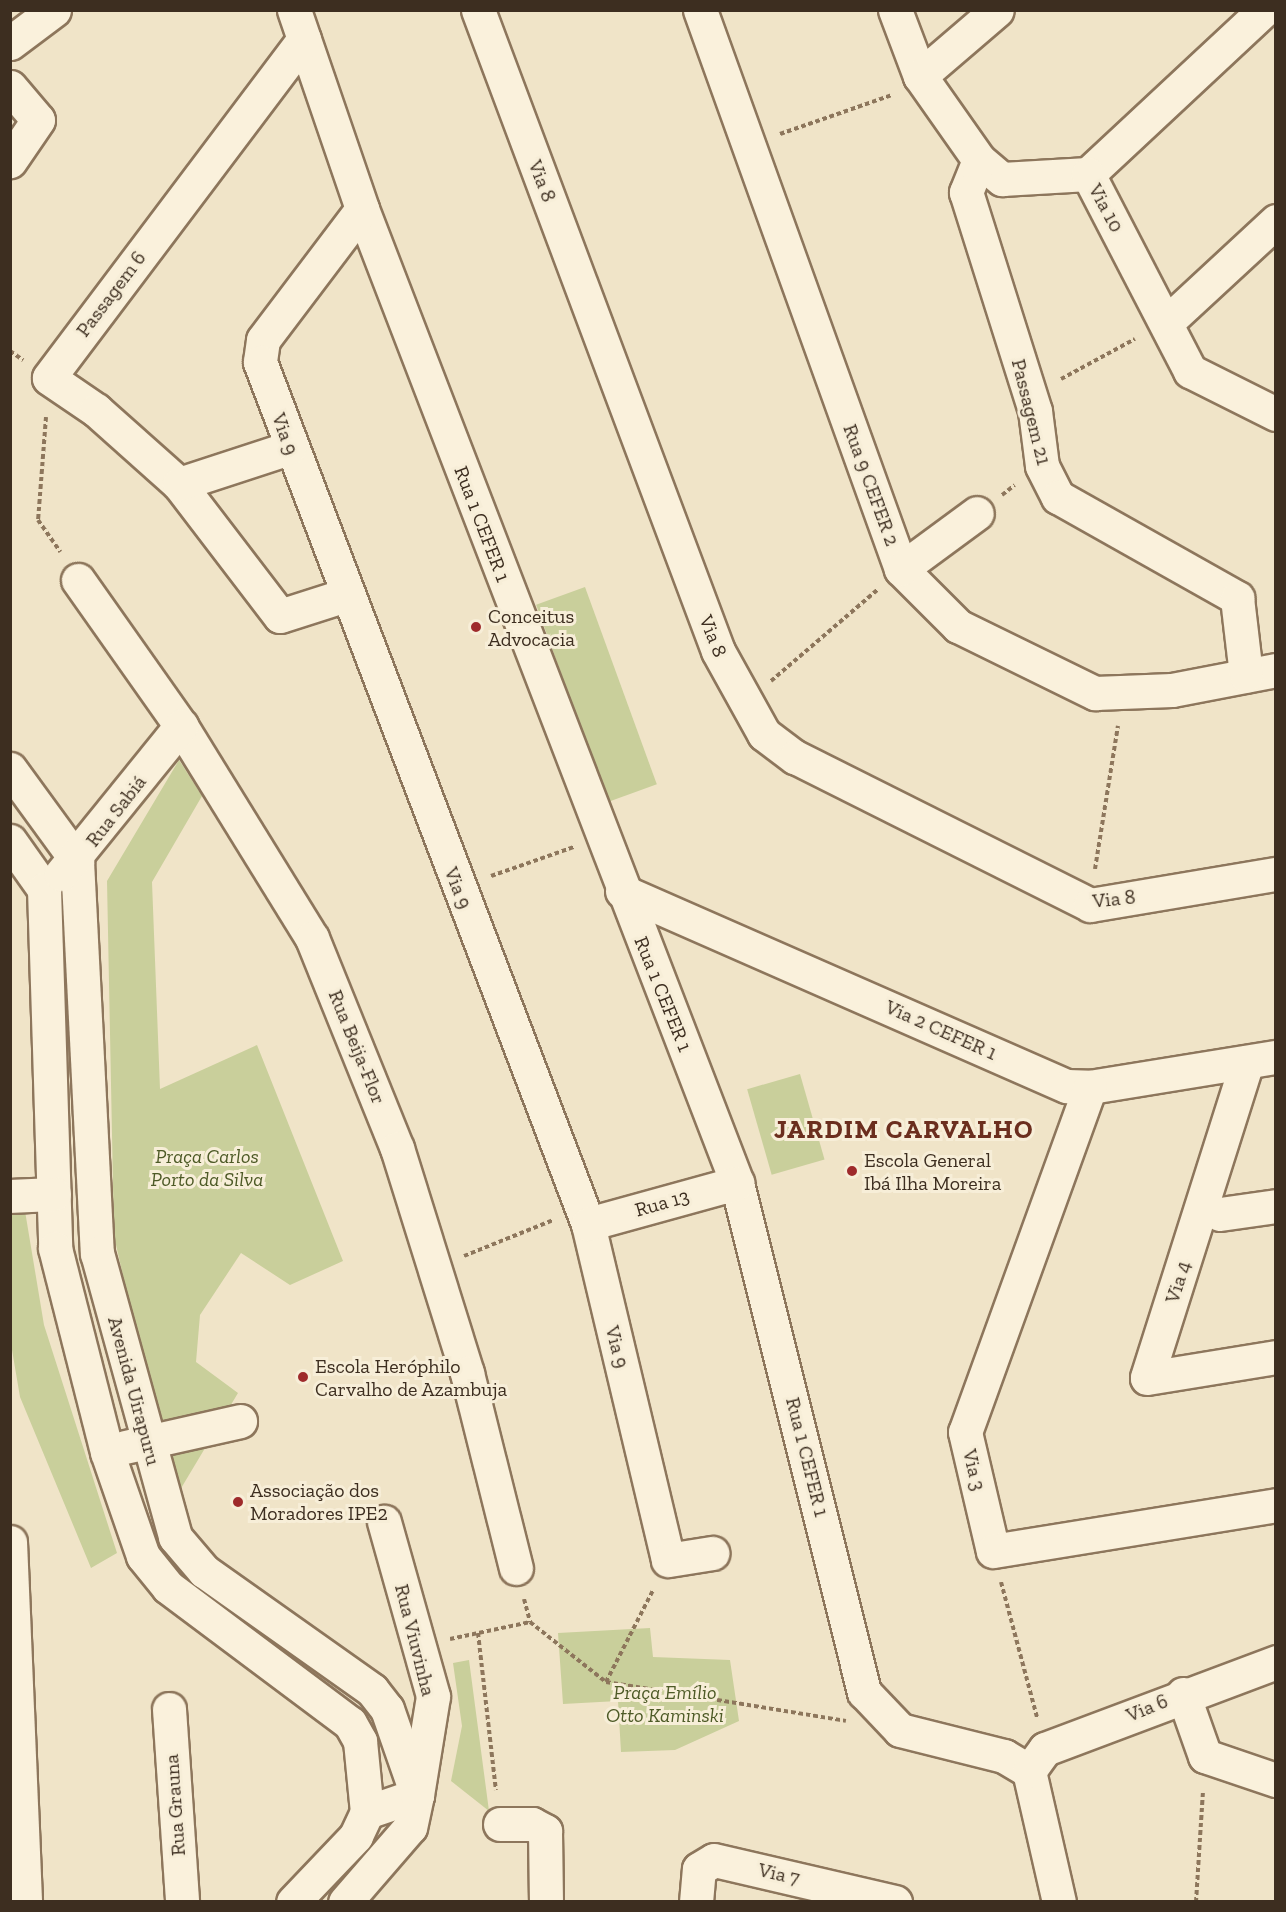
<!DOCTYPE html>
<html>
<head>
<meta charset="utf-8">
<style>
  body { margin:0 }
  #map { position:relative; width:1286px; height:1912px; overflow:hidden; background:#f0e4c8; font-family:"Zilla Slab",serif }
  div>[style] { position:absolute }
  .green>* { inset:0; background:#c9cf9b; transform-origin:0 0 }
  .path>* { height:4px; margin-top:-2px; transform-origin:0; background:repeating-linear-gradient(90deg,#8d765c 0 4.5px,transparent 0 7.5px) }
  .roads { filter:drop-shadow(2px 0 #8d765c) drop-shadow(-2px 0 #8d765c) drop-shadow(0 2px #8d765c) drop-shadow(0 -2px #8d765c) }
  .minor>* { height:33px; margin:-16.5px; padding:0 16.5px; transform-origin:16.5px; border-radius:16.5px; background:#faf1dc }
  .dots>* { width:16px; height:16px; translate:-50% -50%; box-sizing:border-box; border:3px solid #f7eed8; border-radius:50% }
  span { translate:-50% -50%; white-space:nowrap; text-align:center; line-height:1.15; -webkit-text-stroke:6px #f7eed8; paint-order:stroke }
  .street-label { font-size:20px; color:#3d2e20 }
  .poi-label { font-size:20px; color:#3d2e20 }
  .left { translate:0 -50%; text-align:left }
  .park-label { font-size:20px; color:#4d5a26; font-style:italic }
  .district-label { font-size:26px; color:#6b2e1e; font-weight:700; letter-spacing:1.5px }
  .frame { position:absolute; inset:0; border:12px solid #3d2e20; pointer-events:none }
</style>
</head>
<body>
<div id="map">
  <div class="green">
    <div style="left:585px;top:587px;width:210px;height:52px;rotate:70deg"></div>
    <div style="clip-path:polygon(179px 760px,202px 796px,152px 882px,160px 1089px,257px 1045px,343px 1261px,290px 1285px,241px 1253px,200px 1315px,196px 1362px,238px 1393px,174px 1500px,114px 1236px,107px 881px)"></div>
    <div style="left:800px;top:1074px;width:89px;height:55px;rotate:74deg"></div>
    <div style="clip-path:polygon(23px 1199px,44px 1325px,117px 1553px,91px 1568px,20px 1397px,11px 1344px,10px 1201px)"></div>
    <div style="clip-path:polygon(650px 1628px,653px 1657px,730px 1660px,739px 1721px,675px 1750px,621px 1752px,618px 1701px,563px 1704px,558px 1633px)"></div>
    <div style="clip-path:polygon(469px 1660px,489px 1811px,451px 1781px,462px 1726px,453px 1663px)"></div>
  </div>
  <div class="path">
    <div style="left:780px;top:134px;width:119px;rotate:-19.2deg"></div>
    <div style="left:10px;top:351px;width:16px;rotate:35deg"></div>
    <div style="left:1061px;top:379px;width:84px;rotate:-28.4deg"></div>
    <div style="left:46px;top:417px;width:103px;rotate:94.4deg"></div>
    <div style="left:38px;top:520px;width:39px;rotate:55deg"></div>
    <div style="left:1002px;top:495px;width:16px;rotate:-38deg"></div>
    <div style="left:771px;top:681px;width:140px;rotate:-40.6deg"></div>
    <div style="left:1095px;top:869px;width:145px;rotate:-80.9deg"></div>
    <div style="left:491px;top:876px;width:88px;rotate:-19.3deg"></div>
    <div style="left:464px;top:1256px;width:96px;rotate:-22deg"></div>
    <div style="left:1001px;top:1582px;width:140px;rotate:75.1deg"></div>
    <div style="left:524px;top:1599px;width:24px;rotate:75deg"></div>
    <div style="left:478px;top:1633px;width:158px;rotate:83.5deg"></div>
    <div style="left:450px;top:1639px;width:82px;rotate:-12deg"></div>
    <div style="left:530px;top:1622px;width:97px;rotate:38.3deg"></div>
    <div style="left:606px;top:1682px;width:243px;rotate:9.2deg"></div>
    <div style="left:606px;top:1682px;width:103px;rotate:-62.9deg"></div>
    <div style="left:1196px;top:1902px;width:112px;rotate:-86.4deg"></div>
  </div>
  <div class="roads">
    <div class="minor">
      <div style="left:294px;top:10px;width:210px;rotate:71.1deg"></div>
      <div style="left:362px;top:209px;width:1044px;rotate:68.94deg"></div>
      <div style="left:737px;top:1183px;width:525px;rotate:75.99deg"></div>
      <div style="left:864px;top:1692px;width:52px;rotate:46.5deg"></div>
      <div style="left:900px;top:1730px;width:107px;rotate:14deg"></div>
      <div style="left:1004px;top:1756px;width:29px;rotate:31deg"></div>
      <div style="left:1029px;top:1771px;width:134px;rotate:77.1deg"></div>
      <div style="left:478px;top:10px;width:684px;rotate:69.47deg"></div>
      <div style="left:718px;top:651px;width:95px;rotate:61deg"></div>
      <div style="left:764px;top:734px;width:39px;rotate:37deg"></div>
      <div style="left:795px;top:757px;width:330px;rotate:26.6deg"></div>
      <div style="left:1090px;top:905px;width:189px;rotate:-9.5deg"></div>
      <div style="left:700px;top:10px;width:594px;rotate:70.22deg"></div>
      <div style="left:901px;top:569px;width:81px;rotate:45deg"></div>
      <div style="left:958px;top:626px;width:153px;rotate:26.1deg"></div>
      <div style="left:1095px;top:693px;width:77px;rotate:-2.2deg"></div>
      <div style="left:1172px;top:690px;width:106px;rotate:-10.9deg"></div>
      <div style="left:895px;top:10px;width:71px;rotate:69.3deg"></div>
      <div style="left:920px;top:76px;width:103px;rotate:54.9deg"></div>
      <div style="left:979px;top:160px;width:30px;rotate:40deg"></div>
      <div style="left:1002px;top:179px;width:86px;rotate:-3.3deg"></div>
      <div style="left:1264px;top:10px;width:241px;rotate:137deg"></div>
      <div style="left:1088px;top:174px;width:222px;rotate:62.6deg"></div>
      <div style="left:1190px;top:371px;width:96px;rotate:26.6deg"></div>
      <div style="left:304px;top:39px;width:424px;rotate:127deg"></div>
      <div style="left:49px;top:378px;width:57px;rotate:34.2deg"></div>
      <div style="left:96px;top:410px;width:111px;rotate:41.7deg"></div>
      <div style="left:179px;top:484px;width:166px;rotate:52.6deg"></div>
      <div style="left:280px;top:616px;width:69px;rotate:-17.7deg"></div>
      <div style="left:10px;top:43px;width:55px;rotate:-36.9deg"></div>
      <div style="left:920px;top:76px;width:101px;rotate:-40.6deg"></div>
      <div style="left:10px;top:87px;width:43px;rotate:49.7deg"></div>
      <div style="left:38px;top:120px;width:50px;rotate:124.3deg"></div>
      <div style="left:979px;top:160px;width:35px;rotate:112deg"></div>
      <div style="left:966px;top:192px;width:230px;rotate:72.5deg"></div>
      <div style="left:1035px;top:411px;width:55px;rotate:82.7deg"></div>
      <div style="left:1042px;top:466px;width:35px;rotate:63deg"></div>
      <div style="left:1058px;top:497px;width:206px;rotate:29.4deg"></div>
      <div style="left:1237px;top:598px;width:78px;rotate:83.3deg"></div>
      <div style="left:362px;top:209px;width:164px;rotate:127.1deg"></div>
      <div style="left:263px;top:340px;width:22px;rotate:98deg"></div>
      <div style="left:260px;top:362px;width:922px;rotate:69.17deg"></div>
      <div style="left:588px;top:1224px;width:345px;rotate:76.6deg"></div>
      <div style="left:668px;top:1560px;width:45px;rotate:-9deg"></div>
      <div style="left:1166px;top:323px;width:150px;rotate:-42.8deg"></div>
      <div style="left:179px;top:484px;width:116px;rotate:-18.1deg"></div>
      <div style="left:901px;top:569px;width:94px;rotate:-36.4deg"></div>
      <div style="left:78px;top:580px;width:179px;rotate:54.8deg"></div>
      <div style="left:181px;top:726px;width:249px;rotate:58.3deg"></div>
      <div style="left:312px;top:938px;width:227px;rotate:68deg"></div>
      <div style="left:397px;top:1148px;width:236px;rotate:72.7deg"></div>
      <div style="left:467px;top:1373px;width:201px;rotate:75.9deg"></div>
      <div style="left:10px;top:769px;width:114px;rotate:53.9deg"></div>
      <div style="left:77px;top:861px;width:393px;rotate:87.1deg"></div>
      <div style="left:97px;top:1253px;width:295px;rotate:74.6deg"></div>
      <div style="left:175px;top:1537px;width:45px;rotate:49.5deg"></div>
      <div style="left:204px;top:1571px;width:206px;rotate:35.3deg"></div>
      <div style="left:372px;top:1690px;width:24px;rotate:52deg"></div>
      <div style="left:387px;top:1709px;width:91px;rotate:70.8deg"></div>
      <div style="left:417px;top:1795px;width:33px;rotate:102deg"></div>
      <div style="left:410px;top:1827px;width:99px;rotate:130.9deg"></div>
      <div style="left:10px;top:841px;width:59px;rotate:54.7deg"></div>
      <div style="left:44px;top:889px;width:359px;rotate:88.2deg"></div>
      <div style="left:55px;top:1248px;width:211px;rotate:75.7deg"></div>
      <div style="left:107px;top:1452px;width:110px;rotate:70.9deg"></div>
      <div style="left:143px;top:1556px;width:40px;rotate:51deg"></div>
      <div style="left:168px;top:1587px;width:227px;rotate:36.8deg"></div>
      <div style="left:350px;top:1723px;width:21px;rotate:61deg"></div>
      <div style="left:360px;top:1741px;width:71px;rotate:84.4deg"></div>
      <div style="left:367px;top:1812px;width:26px;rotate:115deg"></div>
      <div style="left:356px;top:1836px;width:91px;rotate:133.7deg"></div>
      <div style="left:61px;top:874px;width:191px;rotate:-51deg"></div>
      <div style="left:622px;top:891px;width:486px;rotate:23.7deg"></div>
      <div style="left:1067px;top:1086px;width:23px;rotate:2deg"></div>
      <div style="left:1090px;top:1087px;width:188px;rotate:-9.2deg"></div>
      <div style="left:1247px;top:1062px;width:331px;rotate:107.6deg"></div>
      <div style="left:1147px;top:1378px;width:131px;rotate:-9.2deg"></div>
      <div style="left:1090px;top:1087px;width:367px;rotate:109.9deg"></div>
      <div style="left:965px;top:1432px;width:122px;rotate:76.8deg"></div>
      <div style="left:993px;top:1551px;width:287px;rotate:-9.2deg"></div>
      <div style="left:10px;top:1196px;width:44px;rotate:-2.6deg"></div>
      <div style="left:1220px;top:1214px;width:57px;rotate:-8.1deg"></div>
      <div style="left:588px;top:1224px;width:155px;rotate:-15.4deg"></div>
      <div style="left:125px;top:1447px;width:118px;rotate:-12.7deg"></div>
      <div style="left:10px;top:1542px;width:360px;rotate:87.6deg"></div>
      <div style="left:1183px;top:1694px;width:66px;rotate:70.5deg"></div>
      <div style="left:1205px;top:1756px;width:75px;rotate:18.7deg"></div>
      <div style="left:169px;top:1709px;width:193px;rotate:86.1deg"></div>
      <div style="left:1029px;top:1771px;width:27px;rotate:-54deg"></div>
      <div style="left:1045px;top:1749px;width:247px;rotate:-20.6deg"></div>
      <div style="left:367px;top:1812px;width:53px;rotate:-18.8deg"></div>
      <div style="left:417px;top:1795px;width:100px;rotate:-80.8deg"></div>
      <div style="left:433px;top:1696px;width:181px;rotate:-105.7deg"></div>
      <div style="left:500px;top:1824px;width:32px"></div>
      <div style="left:532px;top:1824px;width:15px;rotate:28deg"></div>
      <div style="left:545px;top:1831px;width:71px;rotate:89.2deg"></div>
      <div style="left:696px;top:1902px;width:33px;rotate:-85deg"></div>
      <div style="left:699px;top:1869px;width:17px;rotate:-31deg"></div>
      <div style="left:714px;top:1860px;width:186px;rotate:13.1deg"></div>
    </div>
  </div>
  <div class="dots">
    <div style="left:476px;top:627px;background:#9e2a2b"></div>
    <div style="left:852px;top:1171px;background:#9e2a2b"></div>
    <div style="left:303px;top:1377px;background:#9e2a2b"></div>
    <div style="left:238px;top:1502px;background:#9e2a2b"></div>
  </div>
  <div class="street-label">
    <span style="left:542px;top:181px;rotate:69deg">Via 8</span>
    <span style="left:1106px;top:208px;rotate:62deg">Via 10</span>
    <span style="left:111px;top:294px;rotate:-53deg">Passagem 6</span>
    <span style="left:1031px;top:412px;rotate:76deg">Passagem 21</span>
    <span style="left:285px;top:434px;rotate:71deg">Via 9</span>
    <span style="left:871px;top:485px;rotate:70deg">Rua 9 CEFER 2</span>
    <span style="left:482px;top:524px;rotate:69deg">Rua 1 CEFER 1</span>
    <span style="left:713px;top:636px;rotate:68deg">Via 8</span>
    <span style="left:116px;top:811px;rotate:-52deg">Rua Sabiá</span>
    <span style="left:458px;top:888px;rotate:69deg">Via 9</span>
    <span style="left:1114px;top:899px;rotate:-6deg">Via 8</span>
    <span style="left:663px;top:994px;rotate:68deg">Rua 1 CEFER 1</span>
    <span style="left:941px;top:1030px;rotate:24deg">Via 2 CEFER 1</span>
    <span style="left:357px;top:1047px;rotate:68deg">Rua Beija-Flor</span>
    <span style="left:662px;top:1203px;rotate:-16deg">Rua 13</span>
    <span style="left:1178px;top:1282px;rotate:-72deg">Via 4</span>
    <span style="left:617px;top:1347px;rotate:76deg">Via 9</span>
    <span style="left:134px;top:1391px;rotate:75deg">Avenida Uirapuru</span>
    <span style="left:807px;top:1457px;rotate:76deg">Rua 1 CEFER 1</span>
    <span style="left:974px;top:1470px;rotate:77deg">Via 3</span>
    <span style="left:415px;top:1640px;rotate:76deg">Rua Viuvinha</span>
    <span style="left:1147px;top:1708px;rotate:-22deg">Via 6</span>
    <span style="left:175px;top:1805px;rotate:-94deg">Rua Grauna</span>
    <span style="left:779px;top:1874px;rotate:13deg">Via 7</span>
  </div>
  <div class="poi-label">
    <span class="left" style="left:488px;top:628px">Conceitus<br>Advocacia</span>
    <span class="left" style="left:864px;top:1172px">Escola General<br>Ibá Ilha Moreira</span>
    <span class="left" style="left:315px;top:1378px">Escola Heróphilo<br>Carvalho de Azambuja</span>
    <span class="left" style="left:250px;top:1502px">Associação dos<br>Moradores IPE2</span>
  </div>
  <div class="park-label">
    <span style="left:207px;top:1168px">Praça Carlos<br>Porto da Silva</span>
    <span style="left:665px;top:1704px">Praça Emílio<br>Otto Kaminski</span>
  </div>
  <div class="district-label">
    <span style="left:904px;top:1130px">JARDIM CARVALHO</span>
  </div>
  <div class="frame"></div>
</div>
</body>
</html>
